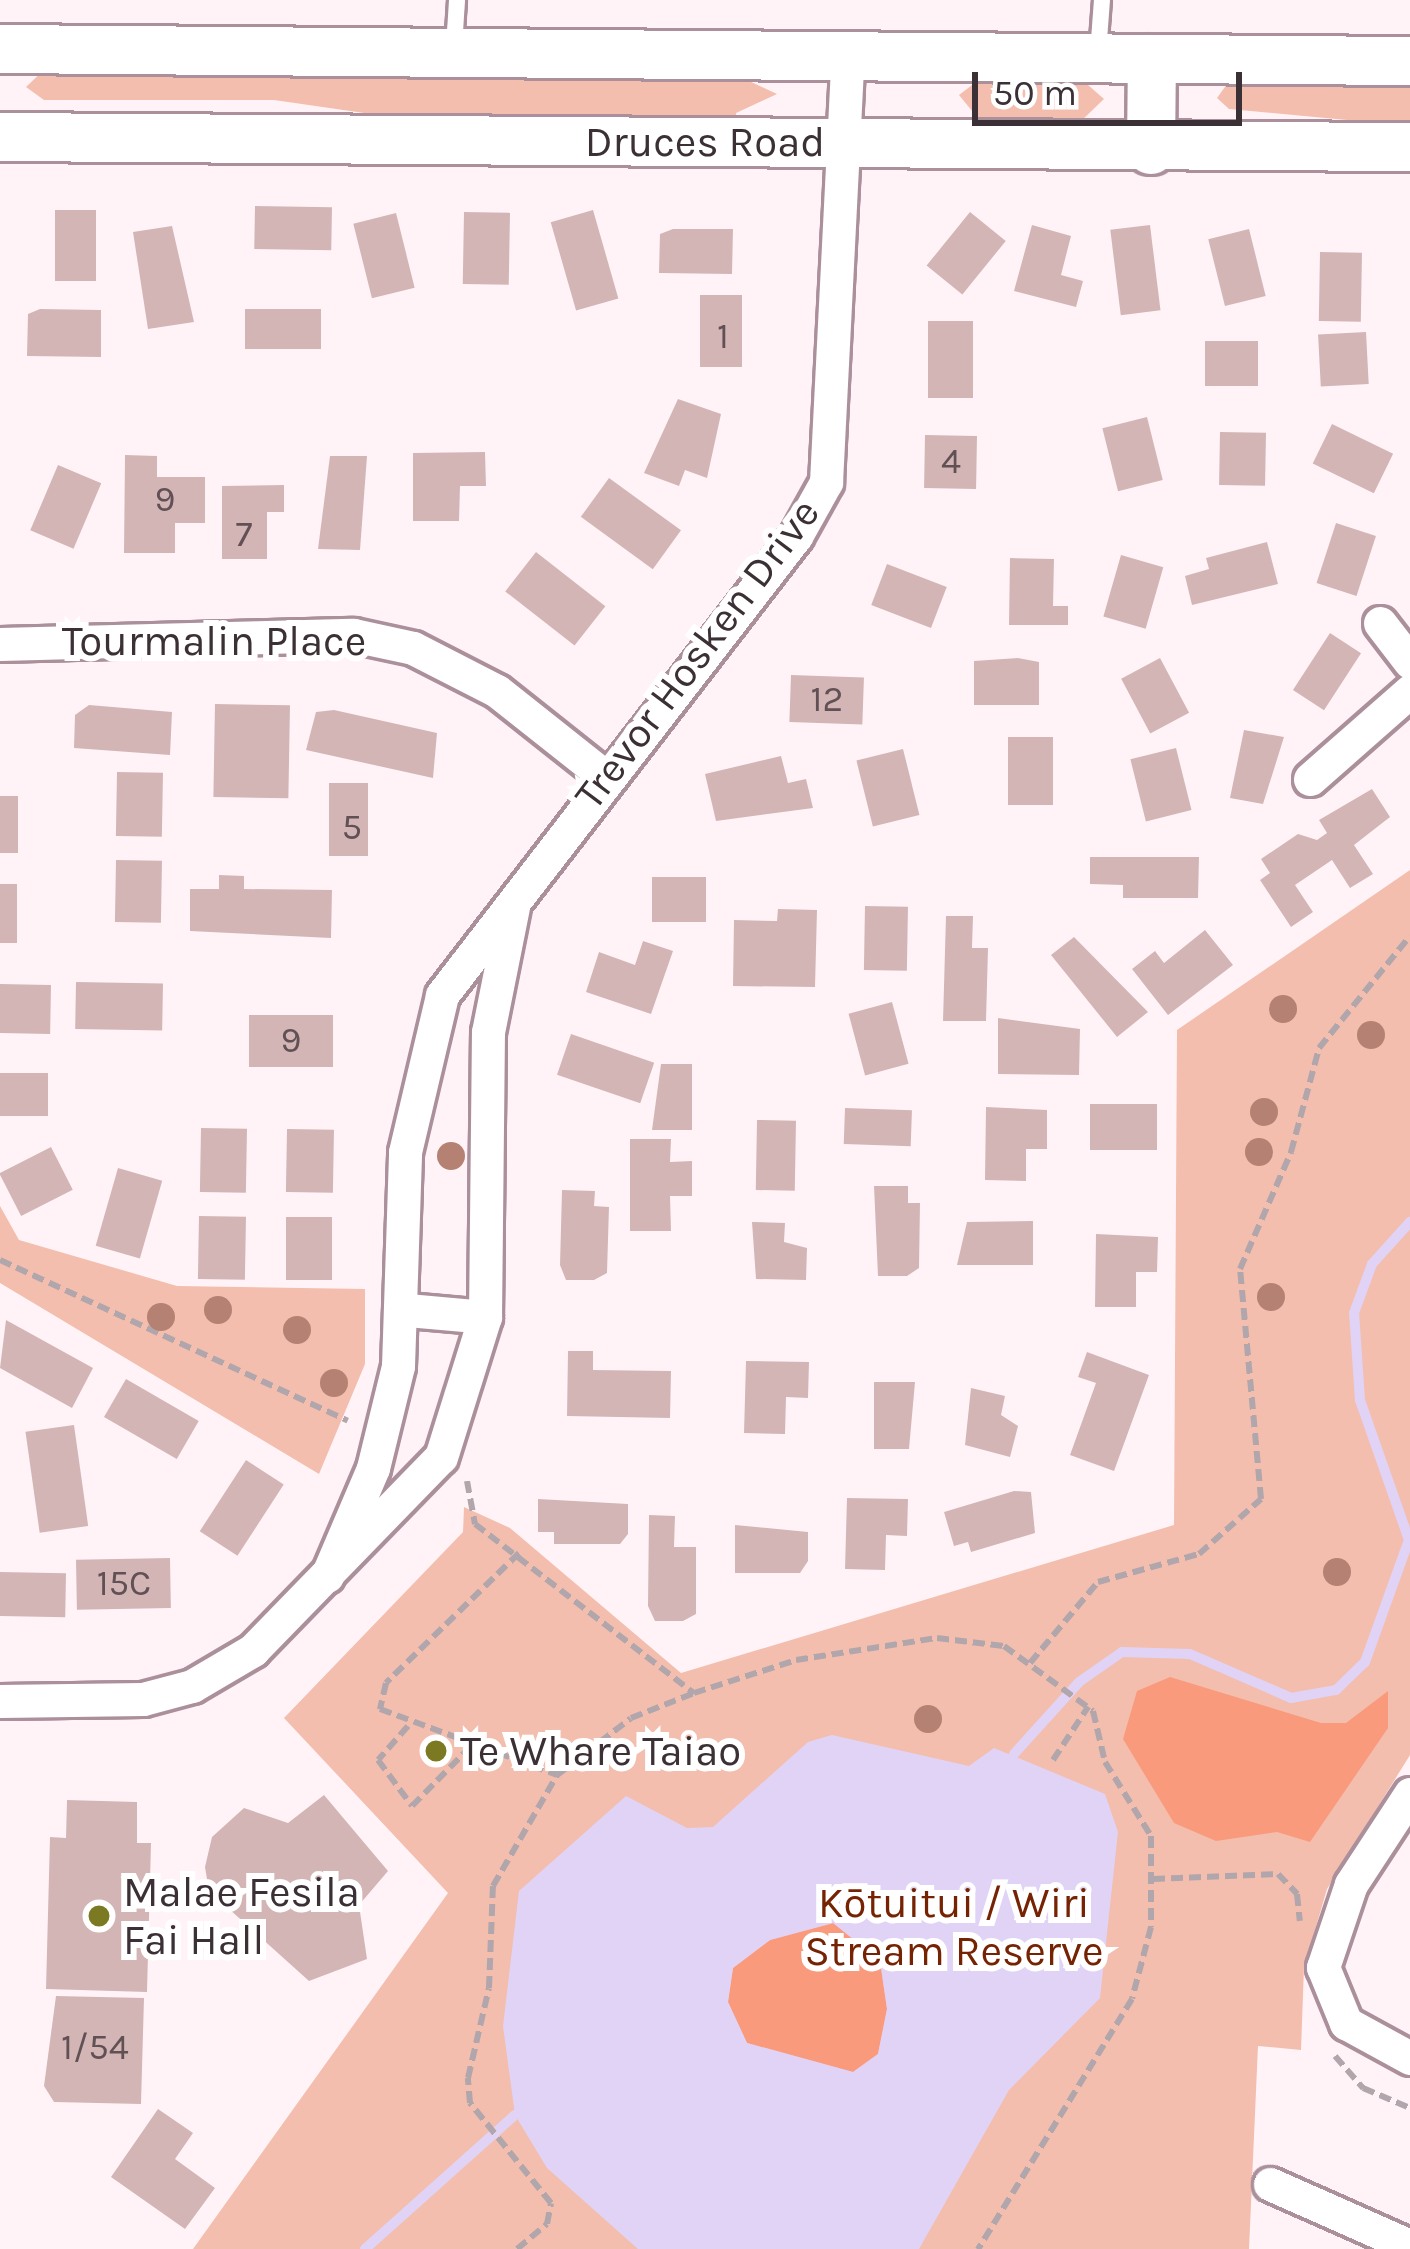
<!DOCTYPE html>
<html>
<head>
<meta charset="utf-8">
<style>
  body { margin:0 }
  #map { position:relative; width:1410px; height:2249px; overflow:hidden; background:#fff3f8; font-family:Karla,sans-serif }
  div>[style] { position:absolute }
  .green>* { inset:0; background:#f3bead }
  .forest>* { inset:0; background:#fa9a7d }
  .water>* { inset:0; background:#e1d3f6 }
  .stream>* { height:10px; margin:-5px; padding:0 5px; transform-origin:5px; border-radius:5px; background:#e1d3f6 }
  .building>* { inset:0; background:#d4b5b6; transform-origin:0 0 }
  .path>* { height:6px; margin-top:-3px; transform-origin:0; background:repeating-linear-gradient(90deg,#b1a6ab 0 12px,transparent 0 18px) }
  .roads { filter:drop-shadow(3px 0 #ab909c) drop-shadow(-3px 0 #ab909c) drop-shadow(0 3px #ab909c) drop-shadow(0 -3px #ab909c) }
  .lane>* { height:16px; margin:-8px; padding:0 8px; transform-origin:8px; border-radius:8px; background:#fff }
  .street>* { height:33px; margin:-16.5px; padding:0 16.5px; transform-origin:16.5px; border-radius:16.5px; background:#fff }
  .secondary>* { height:48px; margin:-24px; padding:0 24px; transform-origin:24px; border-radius:24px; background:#fff }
  .trees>* { width:28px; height:28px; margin:-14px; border-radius:50%; background:#b48172 }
  .dots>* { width:33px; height:33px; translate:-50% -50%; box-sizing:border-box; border:6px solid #fff; border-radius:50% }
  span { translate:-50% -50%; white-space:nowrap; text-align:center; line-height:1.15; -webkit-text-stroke:12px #fff; paint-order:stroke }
  .number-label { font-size:36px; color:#615155 }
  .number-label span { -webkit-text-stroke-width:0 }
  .street-label { font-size:42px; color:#3b3035 }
  .poi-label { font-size:42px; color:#3b3035 }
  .left { translate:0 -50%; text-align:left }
  .park-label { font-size:42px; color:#762304 }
  .scale { position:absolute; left:972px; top:72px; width:270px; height:54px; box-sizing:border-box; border:6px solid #3b3035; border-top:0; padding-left:15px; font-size:36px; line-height:42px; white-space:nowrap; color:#3b3035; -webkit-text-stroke:9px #fff; paint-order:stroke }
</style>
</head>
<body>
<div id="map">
  <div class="green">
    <div style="clip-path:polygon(47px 67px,732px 73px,777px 94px,736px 113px,737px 123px,392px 117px,274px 100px,44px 100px,26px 87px)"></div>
    <div style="clip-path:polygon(984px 76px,1080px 78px,1104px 99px,1079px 123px,982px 123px,959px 95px)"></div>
    <div style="clip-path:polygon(1410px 79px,1410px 126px,1229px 109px,1217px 98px,1230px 80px)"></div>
    <div style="clip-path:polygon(1410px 870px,1410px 1755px,1327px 1889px,1304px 1967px,1301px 2050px,1258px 2046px,1249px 2249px,193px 2249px,448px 1893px,284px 1718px,463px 1532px,464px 1507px,510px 1528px,681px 1673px,1174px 1525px,1177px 1030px)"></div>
    <div style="clip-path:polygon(0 1206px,19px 1240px,177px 1286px,365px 1289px,365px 1364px,319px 1474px,0 1283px)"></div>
  </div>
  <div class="forest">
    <div style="clip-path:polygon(1170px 1677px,1321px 1723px,1346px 1723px,1388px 1691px,1388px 1728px,1310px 1842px,1277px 1832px,1216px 1841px,1174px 1823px,1123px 1739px,1137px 1691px)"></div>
    <div style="clip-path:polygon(834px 1923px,880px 1961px,887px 2009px,878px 2054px,853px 2072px,747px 2043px,728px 2002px,733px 1968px,770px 1940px)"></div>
  </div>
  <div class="water">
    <div style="clip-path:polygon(evenodd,832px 1735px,969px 1766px,994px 1748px,1105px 1794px,1118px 1832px,1100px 1998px,1009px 2090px,919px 2249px,638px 2249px,547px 2168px,515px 2115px,503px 2026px,519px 1891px,626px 1796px,687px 1828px,713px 1827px,808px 1742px,832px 1735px,833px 1923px,880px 1961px,887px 2009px,878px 2054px,853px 2072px,747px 2043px,728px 2002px,733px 1968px,770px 1940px,833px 1923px)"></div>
  </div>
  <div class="stream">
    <div style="left:1014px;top:1754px;width:97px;rotate:-47.9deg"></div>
    <div style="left:1079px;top:1682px;width:52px;rotate:-34.9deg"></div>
    <div style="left:1122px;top:1652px;width:68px;rotate:1.7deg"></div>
    <div style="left:1190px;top:1654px;width:110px;rotate:23.5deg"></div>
    <div style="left:1291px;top:1698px;width:46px;rotate:-10.1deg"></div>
    <div style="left:1336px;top:1690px;width:40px;rotate:-44deg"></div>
    <div style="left:1365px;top:1662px;width:130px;rotate:-70.2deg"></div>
    <div style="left:1409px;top:1540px;width:148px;rotate:-109.3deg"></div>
    <div style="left:1360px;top:1400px;width:87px;rotate:-93.9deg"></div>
    <div style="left:1354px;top:1313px;width:52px;rotate:-69.8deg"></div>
    <div style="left:1372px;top:1264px;width:57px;rotate:-47.9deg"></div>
    <div style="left:365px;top:2249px;width:201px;rotate:-41.8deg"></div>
  </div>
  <div class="building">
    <div style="left:255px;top:206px;width:77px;height:43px;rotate:1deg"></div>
    <div style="left:55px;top:210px;width:41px;height:71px"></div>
    <div style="left:593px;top:210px;width:92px;height:44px;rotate:74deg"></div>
    <div style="left:464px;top:212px;width:46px;height:72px;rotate:1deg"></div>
    <div style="left:970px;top:212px;width:46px;height:69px;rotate:39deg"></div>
    <div style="left:396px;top:213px;width:77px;height:44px;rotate:76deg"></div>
    <div style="clip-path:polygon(1032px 225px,1071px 236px,1061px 275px,1083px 281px,1076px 307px,1014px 291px)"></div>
    <div style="left:1150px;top:225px;width:86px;height:40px;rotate:83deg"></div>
    <div style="clip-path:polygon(172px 226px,194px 322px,148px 329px,133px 232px)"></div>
    <div style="clip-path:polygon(673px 229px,733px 229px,732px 274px,659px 273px,660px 234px)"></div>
    <div style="left:1249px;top:229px;width:69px;height:42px;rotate:76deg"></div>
    <div style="left:1320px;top:252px;width:42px;height:69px;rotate:1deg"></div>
    <div style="left:700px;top:295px;width:42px;height:72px"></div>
    <div style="clip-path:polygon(40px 309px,101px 310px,101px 357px,27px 356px,28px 314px)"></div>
    <div style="left:245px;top:309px;width:76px;height:40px"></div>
    <div style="left:928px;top:321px;width:45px;height:77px"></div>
    <div style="left:1366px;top:332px;width:52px;height:48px;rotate:87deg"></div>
    <div style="left:1258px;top:341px;width:45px;height:53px;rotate:90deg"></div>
    <div style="clip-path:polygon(678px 399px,721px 414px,707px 478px,685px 470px,679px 486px,644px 473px)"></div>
    <div style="left:1147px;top:417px;width:65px;height:46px;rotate:76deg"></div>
    <div style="left:1332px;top:424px;width:68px;height:44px;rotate:26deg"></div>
    <div style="left:1220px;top:432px;width:46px;height:53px;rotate:1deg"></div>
    <div style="left:925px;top:435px;width:52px;height:53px;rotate:1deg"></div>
    <div style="clip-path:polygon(485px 452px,486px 486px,460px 486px,459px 521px,413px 521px,413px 453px)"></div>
    <div style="clip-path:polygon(125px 455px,157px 456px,157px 477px,205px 477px,205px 523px,175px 523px,175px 553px,124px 553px)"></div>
    <div style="clip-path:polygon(330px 456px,367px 456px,360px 550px,318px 549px)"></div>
    <div style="left:58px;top:465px;width:47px;height:71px;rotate:23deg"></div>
    <div style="left:609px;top:478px;width:89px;height:48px;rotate:36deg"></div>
    <div style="clip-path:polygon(284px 485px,284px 512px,267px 512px,267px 559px,222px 559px,222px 486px)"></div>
    <div style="left:1336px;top:523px;width:42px;height:63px;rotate:18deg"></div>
    <div style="clip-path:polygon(1267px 542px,1278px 584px,1192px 605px,1185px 576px,1209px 569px,1206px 558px)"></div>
    <div style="left:536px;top:552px;width:88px;height:50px;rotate:38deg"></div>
    <div style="left:1121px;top:555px;width:44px;height:64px;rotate:16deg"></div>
    <div style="clip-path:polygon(1010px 558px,1054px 559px,1053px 606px,1068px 606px,1068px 625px,1009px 625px)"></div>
    <div style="left:887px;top:564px;width:64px;height:44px;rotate:21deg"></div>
    <div style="left:1330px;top:633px;width:37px;height:68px;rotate:33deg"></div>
    <div style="clip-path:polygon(1018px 658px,1039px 662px,1039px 705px,974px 705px,974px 661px)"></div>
    <div style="left:1160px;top:658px;width:62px;height:44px;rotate:62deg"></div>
    <div style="left:791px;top:675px;width:73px;height:47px;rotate:2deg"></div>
    <div style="left:215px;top:704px;width:75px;height:93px;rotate:1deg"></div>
    <div style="clip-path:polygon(89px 705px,172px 712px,170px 755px,74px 748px,75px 715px)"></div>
    <div style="clip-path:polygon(334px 710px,437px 733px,433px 778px,306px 750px,316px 712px)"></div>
    <div style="clip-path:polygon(1244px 730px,1284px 737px,1263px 804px,1230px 798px)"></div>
    <div style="left:1008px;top:737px;width:45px;height:68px"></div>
    <div style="left:1176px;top:748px;width:64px;height:47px;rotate:76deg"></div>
    <div style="left:903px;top:749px;width:68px;height:48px;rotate:76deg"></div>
    <div style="clip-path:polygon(781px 756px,788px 783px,806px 779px,813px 808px,716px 821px,705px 774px)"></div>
    <div style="left:117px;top:772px;width:46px;height:64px;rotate:1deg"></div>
    <div style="left:329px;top:783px;width:39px;height:73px"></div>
    <div style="clip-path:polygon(1372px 789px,1390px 817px,1354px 845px,1373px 874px,1350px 888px,1332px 860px,1295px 885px,1313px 912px,1291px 927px,1260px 880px,1270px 873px,1261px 859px,1298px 834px,1317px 840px,1327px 833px,1319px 820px)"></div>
    <div style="left:0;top:796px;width:18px;height:57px"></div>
    <div style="clip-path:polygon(1090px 857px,1199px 857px,1198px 898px,1123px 898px,1123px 885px,1090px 884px)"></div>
    <div style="left:116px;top:860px;width:46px;height:62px;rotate:1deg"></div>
    <div style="clip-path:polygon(219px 875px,244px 876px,244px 889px,332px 890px,331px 938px,190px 931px,190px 889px,219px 889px)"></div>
    <div style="left:652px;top:877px;width:54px;height:45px"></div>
    <div style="left:0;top:884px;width:17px;height:59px"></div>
    <div style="left:865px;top:906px;width:43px;height:64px;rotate:1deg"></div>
    <div style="clip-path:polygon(778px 909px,817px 910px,815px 987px,733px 986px,734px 920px,777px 921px)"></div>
    <div style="clip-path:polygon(946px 916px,973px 916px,972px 948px,988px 948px,986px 1021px,943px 1021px)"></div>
    <div style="clip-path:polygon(1205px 930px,1233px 965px,1168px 1015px,1132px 969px,1155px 951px,1164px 963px)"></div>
    <div style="clip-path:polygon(1074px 937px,1148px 1012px,1117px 1037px,1051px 955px)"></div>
    <div style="clip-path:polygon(643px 941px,673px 951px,651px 1014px,586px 992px,599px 952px,635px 965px)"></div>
    <div style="left:76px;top:982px;width:87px;height:47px;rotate:1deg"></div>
    <div style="left:0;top:984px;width:51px;height:49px;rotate:1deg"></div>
    <div style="left:892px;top:1002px;width:64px;height:45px;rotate:75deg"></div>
    <div style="left:249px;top:1015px;width:84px;height:52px"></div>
    <div style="clip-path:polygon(998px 1018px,1080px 1029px,1079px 1075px,998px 1074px)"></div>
    <div style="left:571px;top:1034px;width:88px;height:43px;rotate:19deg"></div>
    <div style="clip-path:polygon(661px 1064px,692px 1064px,692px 1130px,652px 1130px)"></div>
    <div style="left:0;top:1073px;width:48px;height:43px"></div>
    <div style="left:1090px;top:1104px;width:67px;height:46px"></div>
    <div style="clip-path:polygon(986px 1107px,1047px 1110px,1047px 1149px,1026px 1149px,1026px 1181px,985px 1180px)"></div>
    <div style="left:845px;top:1108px;width:67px;height:36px;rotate:2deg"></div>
    <div style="left:757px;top:1120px;width:39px;height:70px;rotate:1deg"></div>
    <div style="left:201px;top:1128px;width:46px;height:64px;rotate:1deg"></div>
    <div style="left:287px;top:1129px;width:47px;height:63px;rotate:1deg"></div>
    <div style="clip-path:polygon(630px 1139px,671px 1139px,670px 1162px,692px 1161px,692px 1196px,670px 1196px,671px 1231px,630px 1231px)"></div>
    <div style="left:51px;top:1147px;width:48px;height:58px;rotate:63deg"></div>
    <div style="left:118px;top:1168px;width:46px;height:81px;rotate:16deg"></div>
    <div style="clip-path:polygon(874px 1186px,908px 1186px,908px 1203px,920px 1203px,919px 1268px,907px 1276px,878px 1276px)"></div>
    <div style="clip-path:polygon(562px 1190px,595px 1191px,594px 1206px,609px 1207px,607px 1273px,594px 1280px,566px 1280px,560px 1265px)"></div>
    <div style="left:199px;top:1216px;width:47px;height:63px;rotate:1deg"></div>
    <div style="left:286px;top:1217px;width:46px;height:63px"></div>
    <div style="clip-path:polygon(1033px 1221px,1033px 1265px,957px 1265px,967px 1222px)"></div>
    <div style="clip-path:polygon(752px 1222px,785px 1223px,784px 1242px,807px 1248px,806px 1280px,756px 1279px)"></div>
    <div style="clip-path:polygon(1096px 1234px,1158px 1237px,1157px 1272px,1136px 1272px,1136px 1307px,1095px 1307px)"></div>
    <div style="clip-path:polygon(6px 1320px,93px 1368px,72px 1408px,0 1368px)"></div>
    <div style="clip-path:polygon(568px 1351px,593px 1351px,593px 1370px,671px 1371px,670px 1418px,567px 1416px)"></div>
    <div style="clip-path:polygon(1087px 1352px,1149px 1375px,1114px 1471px,1070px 1455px,1096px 1383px,1078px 1377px)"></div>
    <div style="clip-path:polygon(746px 1361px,809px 1362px,808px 1398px,786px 1397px,785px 1434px,744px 1433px)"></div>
    <div style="left:126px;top:1379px;width:84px;height:44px;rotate:30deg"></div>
    <div style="clip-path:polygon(874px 1382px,915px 1382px,909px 1449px,874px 1449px)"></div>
    <div style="clip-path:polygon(971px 1388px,1005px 1396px,1001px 1415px,1018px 1426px,1010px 1457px,965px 1445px)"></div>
    <div style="left:74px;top:1425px;width:102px;height:49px;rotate:82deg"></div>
    <div style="left:246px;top:1460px;width:45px;height:85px;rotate:33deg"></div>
    <div style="clip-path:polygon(1014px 1491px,1031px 1492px,1035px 1533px,971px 1552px,968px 1542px,954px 1546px,944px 1512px)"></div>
    <div style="clip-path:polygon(847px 1498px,908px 1499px,907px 1536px,886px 1535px,885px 1570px,845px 1569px)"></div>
    <div style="clip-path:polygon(538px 1499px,628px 1504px,628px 1534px,620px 1544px,554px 1544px,554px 1532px,538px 1532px)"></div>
    <div style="clip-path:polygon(649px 1515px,675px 1516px,674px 1547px,696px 1547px,696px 1614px,683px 1621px,655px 1621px,648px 1606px)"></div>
    <div style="clip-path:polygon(735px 1525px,808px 1532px,808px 1561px,800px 1573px,735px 1573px)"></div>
    <div style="left:170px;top:1558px;width:50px;height:94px;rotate:89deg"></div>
    <div style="left:0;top:1572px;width:66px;height:44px;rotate:1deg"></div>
    <div style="clip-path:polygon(324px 1795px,388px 1871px,359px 1905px,367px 1959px,309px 1981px,209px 1891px,205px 1867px,212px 1837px,244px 1808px,288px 1823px)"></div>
    <div style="clip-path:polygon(67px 1800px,137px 1802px,137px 1843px,151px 1843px,147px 1992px,46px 1989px,50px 1837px,66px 1838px)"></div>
    <div style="clip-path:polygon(56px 1996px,144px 1998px,141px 2104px,54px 2102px,44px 2086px)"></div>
    <div style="clip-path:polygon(158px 2109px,193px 2133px,175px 2159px,215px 2188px,185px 2229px,111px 2177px)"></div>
  </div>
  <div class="path">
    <div style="left:0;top:1260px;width:383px;rotate:24.8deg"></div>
    <div style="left:467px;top:1481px;width:44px;rotate:79.5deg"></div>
    <div style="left:475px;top:1524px;width:277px;rotate:37.7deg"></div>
    <div style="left:519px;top:1553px;width:186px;rotate:135.7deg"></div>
    <div style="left:386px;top:1683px;width:27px;rotate:103deg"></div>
    <div style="left:380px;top:1709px;width:189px;rotate:20.4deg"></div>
    <div style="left:1030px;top:1663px;width:106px;rotate:-50deg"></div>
    <div style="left:1098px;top:1582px;width:105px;rotate:-15.5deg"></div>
    <div style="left:1199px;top:1554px;width:83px;rotate:-41.6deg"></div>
    <div style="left:1261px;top:1499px;width:231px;rotate:-95.2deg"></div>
    <div style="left:1240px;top:1269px;width:128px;rotate:-66.4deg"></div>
    <div style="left:1291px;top:1152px;width:108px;rotate:-74.9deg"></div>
    <div style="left:1319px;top:1048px;width:144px;rotate:-50.9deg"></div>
    <div style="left:408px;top:1726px;width:45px;rotate:131.4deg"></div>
    <div style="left:378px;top:1760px;width:57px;rotate:53.5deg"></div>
    <div style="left:412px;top:1806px;width:84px;rotate:-45.5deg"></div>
    <div style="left:1053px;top:1760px;width:64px;rotate:-56.6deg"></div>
    <div style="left:1153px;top:1879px;width:125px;rotate:-2.3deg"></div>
    <div style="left:1278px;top:1874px;width:28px;rotate:46deg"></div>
    <div style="left:1297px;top:1894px;width:27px;rotate:84deg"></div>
    <div style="left:1335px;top:2056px;width:43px;rotate:48.8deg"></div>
    <div style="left:1363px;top:2088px;width:51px;rotate:23.1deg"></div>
    <div style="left:517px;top:2249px;width:39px;rotate:-40deg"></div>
    <div style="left:547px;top:2224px;width:21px;rotate:-79deg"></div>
    <div style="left:551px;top:2203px;width:129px;rotate:-129deg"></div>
    <div style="left:470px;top:2103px;width:25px;rotate:-95deg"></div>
    <div style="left:468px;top:2078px;width:92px;rotate:-76.9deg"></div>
    <div style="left:489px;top:1988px;width:102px;rotate:-87.8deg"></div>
    <div style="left:493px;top:1886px;width:128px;rotate:-60deg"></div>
    <div style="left:557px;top:1775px;width:93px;rotate:-37.6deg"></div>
    <div style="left:631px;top:1718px;width:68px;rotate:-21.6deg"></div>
    <div style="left:694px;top:1693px;width:107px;rotate:-17.9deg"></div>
    <div style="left:796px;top:1660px;width:143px;rotate:-8.9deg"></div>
    <div style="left:937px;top:1638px;width:67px;rotate:6.8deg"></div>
    <div style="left:1004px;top:1646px;width:110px;rotate:36.1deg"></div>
    <div style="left:1093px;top:1711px;width:52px;rotate:76.8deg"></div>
    <div style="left:1105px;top:1762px;width:87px;rotate:58.1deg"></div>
    <div style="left:1151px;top:1836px;width:91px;rotate:90deg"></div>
    <div style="left:1151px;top:1927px;width:74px;rotate:104.8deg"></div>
    <div style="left:1132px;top:1999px;width:294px;rotate:121.6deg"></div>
  </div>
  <div class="roads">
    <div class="lane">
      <div style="left:454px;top:47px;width:47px;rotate:-86.3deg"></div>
      <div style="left:1098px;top:53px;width:53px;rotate:-85.7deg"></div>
    </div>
    <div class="street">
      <div style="left:1380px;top:623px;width:49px;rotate:52.4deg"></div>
      <div style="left:0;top:644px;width:353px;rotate:-1.5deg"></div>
      <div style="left:353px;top:635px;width:61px;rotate:12.2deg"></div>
      <div style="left:413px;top:648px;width:94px;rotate:27.1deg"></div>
      <div style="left:497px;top:691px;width:135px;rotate:38.4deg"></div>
      <div style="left:1310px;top:779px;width:133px;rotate:-41.3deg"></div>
      <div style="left:407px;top:1310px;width:78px;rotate:5.1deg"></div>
      <div style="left:327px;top:1576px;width:117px;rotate:-66.9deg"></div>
      <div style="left:373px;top:1468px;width:105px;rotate:-76.2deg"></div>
      <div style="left:398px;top:1366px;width:214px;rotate:-88.1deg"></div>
      <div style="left:405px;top:1152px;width:161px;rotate:-76.7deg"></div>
      <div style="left:442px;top:995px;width:580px;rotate:-52.36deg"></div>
      <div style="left:796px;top:536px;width:62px;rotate:-60.9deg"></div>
      <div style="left:826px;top:482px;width:429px;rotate:-87.1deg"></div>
      <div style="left:0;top:1701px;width:143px;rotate:-0.8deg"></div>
      <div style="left:143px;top:1699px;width:51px;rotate:-14.9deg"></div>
      <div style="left:192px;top:1686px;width:71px;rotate:-30.5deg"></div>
      <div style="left:253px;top:1650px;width:269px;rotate:-45.8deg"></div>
      <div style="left:441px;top:1457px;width:147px;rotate:-72.6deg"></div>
      <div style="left:485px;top:1317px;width:285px;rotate:-89.4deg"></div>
      <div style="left:488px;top:1032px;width:127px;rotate:-78.7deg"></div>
      <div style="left:1410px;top:1794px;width:108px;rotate:123.2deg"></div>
      <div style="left:1351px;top:1884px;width:88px;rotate:108.6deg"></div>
      <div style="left:1323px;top:1967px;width:61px;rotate:67.7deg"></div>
      <div style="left:1346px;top:2023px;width:73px;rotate:28.7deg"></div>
      <div style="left:1270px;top:2184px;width:153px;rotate:23.9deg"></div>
    </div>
    <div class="secondary">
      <div style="left:0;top:49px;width:1410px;rotate:0.49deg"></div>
      <div style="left:0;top:137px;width:1410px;rotate:0.41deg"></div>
      <div style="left:1151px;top:150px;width:91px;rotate:-89.4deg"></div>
    </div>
  </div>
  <div class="trees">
    <div style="left:1283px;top:1009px"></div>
    <div style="left:1371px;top:1035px"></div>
    <div style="left:1264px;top:1112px"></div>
    <div style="left:1259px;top:1152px"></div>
    <div style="left:451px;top:1156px"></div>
    <div style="left:1271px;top:1297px"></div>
    <div style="left:218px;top:1310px"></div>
    <div style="left:161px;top:1317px"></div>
    <div style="left:297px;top:1330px"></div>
    <div style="left:334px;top:1383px"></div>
    <div style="left:1337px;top:1572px"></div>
    <div style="left:928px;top:1719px"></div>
  </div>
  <div class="dots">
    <div style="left:436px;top:1751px;background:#7b7a22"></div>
    <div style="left:99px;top:1916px;background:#7b7a22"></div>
  </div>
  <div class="number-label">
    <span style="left:723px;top:337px">1</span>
    <span style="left:951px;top:462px">4</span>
    <span style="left:165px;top:500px">9</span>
    <span style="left:244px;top:535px">7</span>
    <span style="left:827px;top:700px">12</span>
    <span style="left:352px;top:828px">5</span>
    <span style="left:291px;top:1041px">9</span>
    <span style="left:124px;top:1584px">15C</span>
    <span style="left:95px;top:2048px">1/54</span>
  </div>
  <div class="street-label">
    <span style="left:705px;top:142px">Druces Road</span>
    <span style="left:214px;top:641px">Tourmalin Place</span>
    <span style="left:697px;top:654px;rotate:-53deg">Trevor Hosken Drive</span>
  </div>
  <div class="poi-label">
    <span class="left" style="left:460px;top:1751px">Te Whare Taiao</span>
    <span class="left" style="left:123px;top:1916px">Malae Fesila<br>Fai Hall</span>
  </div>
  <div class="park-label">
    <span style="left:954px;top:1927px">Kōtuitui / Wiri<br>Stream Reserve</span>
  </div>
  <div class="scale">50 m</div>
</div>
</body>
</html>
